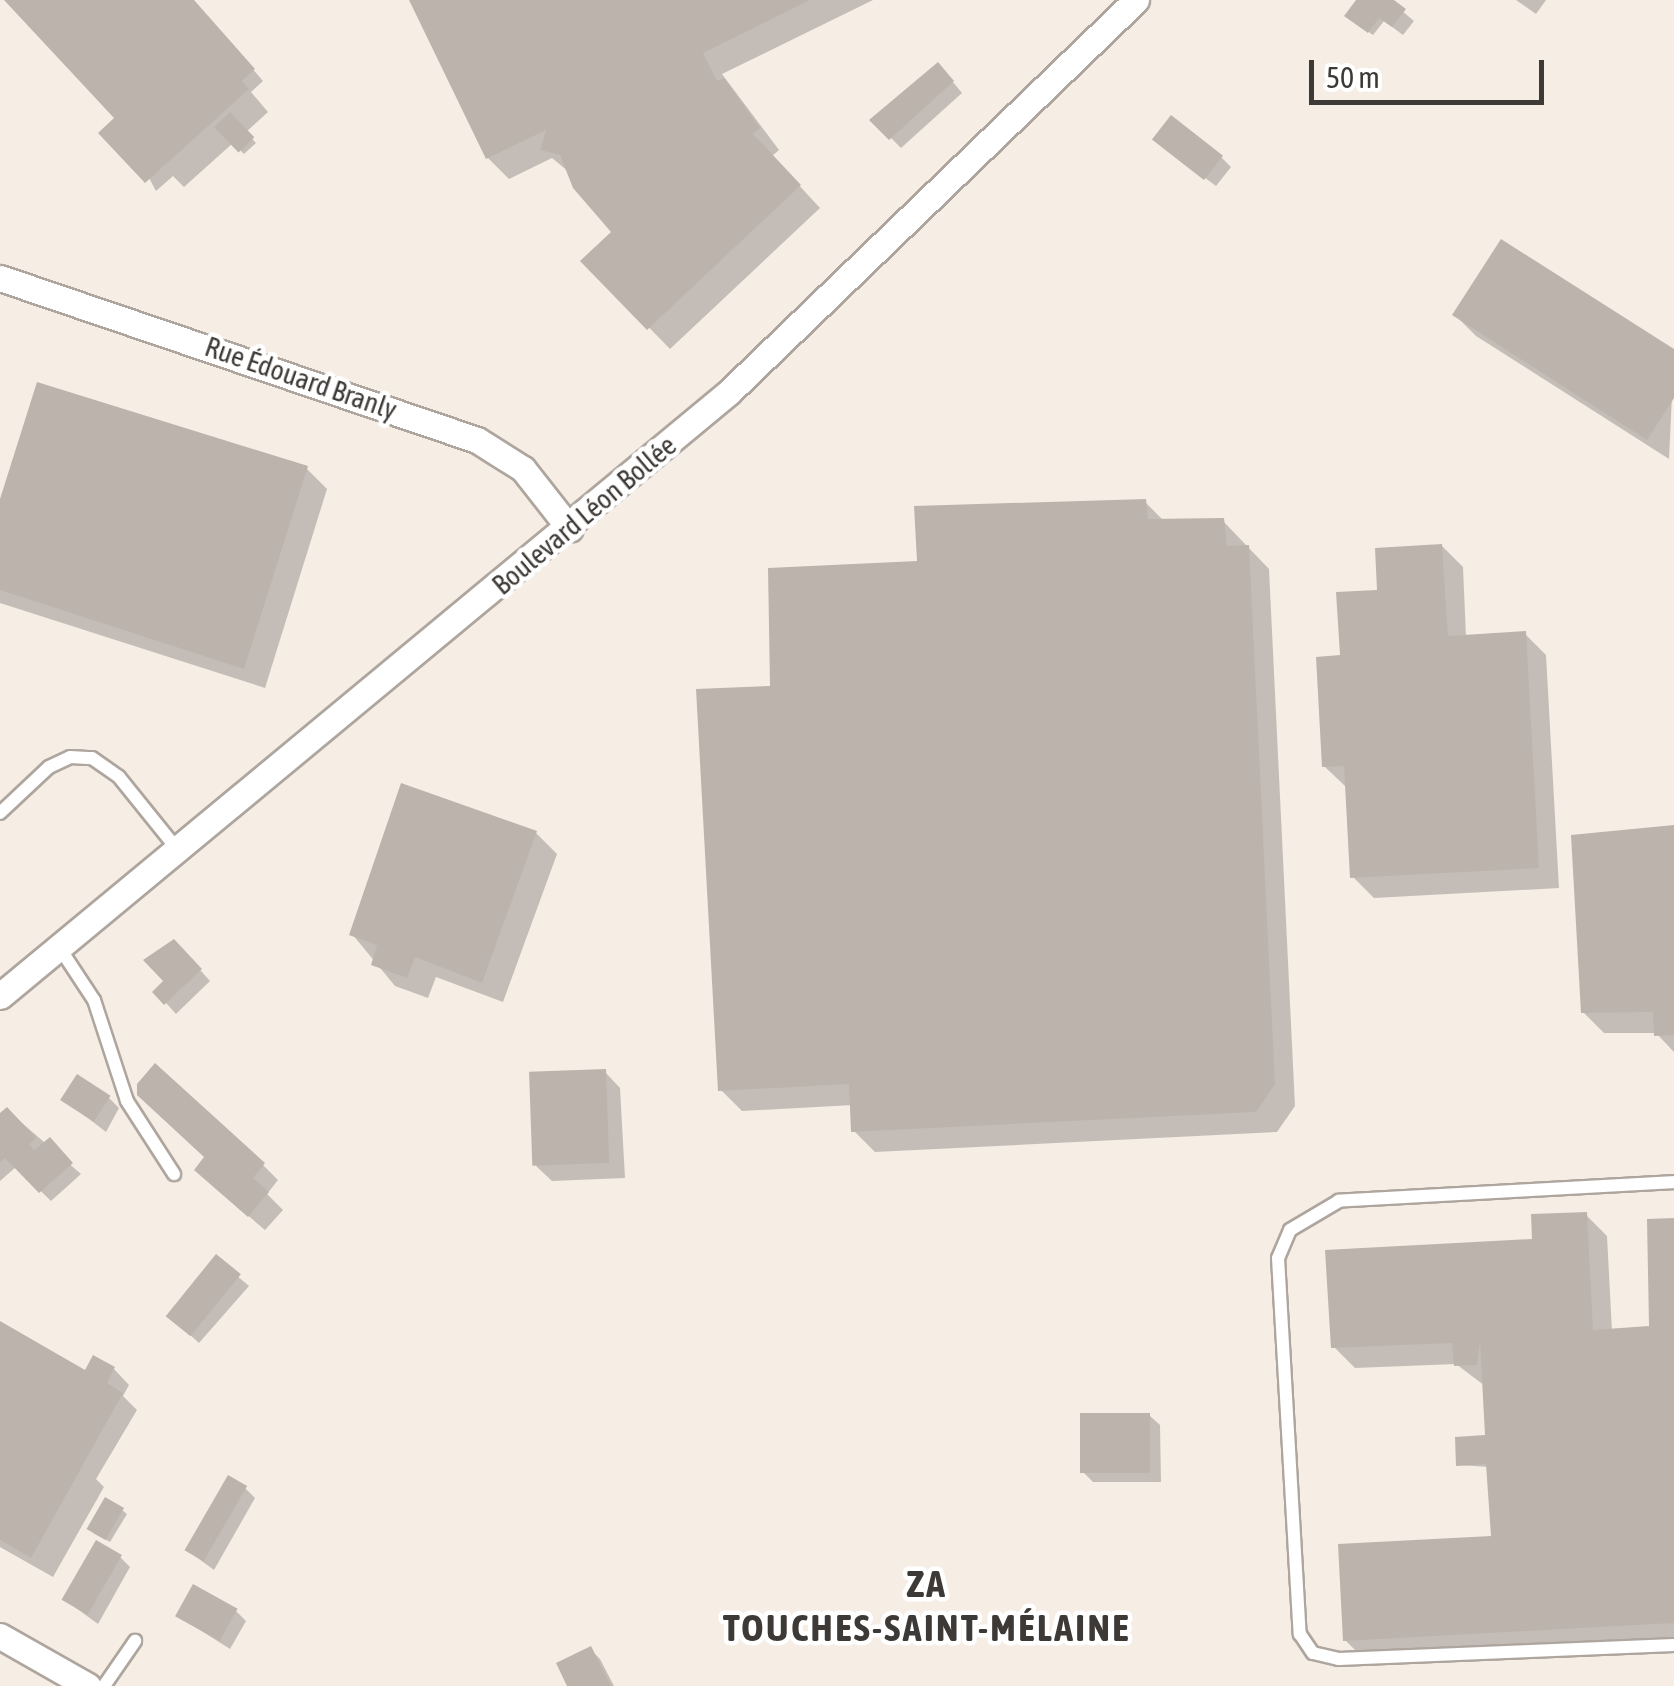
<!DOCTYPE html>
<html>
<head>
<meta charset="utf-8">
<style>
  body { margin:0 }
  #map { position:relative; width:1674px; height:1686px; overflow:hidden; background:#f6ede5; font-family:"Asap Condensed",sans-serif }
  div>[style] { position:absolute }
  .shadow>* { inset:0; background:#0003 }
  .building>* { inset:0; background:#bcb4ac; transform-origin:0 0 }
  .roads { filter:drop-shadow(2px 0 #aea69e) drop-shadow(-2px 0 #aea69e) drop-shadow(0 2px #aea69e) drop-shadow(0 -2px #aea69e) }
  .service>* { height:12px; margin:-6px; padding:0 6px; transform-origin:6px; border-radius:6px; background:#fff }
  .minor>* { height:25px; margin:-12.5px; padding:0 12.5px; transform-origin:12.5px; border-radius:12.5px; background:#fff }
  span { translate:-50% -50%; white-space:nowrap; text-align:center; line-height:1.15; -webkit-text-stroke:9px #fff; paint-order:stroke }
  .street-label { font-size:28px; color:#3d3936 }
  .district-label { font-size:38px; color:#3d3936; font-weight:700; letter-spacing:2.5px }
  .scale { position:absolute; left:1309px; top:60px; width:235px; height:45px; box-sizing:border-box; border:5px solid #3d3936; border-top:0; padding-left:12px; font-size:30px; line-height:35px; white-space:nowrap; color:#3d3936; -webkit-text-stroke:8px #fff; paint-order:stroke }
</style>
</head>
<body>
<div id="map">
  <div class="shadow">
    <div style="clip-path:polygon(7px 0,193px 0,263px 81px,251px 92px,268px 112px,246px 132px,256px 143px,244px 154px,233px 143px,184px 187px,173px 176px,156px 191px,117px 118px)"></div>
    <div style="clip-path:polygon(412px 0,873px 0,722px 74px,779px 150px,772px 156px,820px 208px,670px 349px,584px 261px,614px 232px,569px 172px,552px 158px,509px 179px,488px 158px)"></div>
    <div style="clip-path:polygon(1356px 0,1389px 0,1414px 21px,1403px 35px,1384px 21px,1373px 35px,1352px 20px)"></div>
    <div style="clip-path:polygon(1516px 0,1546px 0,1536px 14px)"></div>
    <div style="clip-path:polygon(948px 76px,962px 93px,901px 148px,873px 120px)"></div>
    <div style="clip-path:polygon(1166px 149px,1221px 157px,1231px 167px,1216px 186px)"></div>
    <div style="clip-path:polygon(1455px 315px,1674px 352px,1669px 459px,1476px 336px)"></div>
    <div style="clip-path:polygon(306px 468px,327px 489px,265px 688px,0 603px,0 508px)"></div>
    <div style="clip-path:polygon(1145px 502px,1165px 522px,1223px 521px,1269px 569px,1295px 1106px,1277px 1132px,875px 1152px,854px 1131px,853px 1105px,742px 1111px,721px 1090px,772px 688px,920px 563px)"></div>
    <div style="clip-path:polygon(1442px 546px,1463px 567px,1466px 637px,1525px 634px,1546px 655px,1559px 888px,1374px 898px,1353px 877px,1346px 787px,1324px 766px,1342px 658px,1380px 597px)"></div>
    <div style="clip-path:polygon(1674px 827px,1674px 1052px,1656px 1033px,1604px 1033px,1583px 1012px)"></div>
    <div style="clip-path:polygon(536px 833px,557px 854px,503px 1002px,436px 977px,428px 998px,395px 986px,352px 934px)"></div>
    <div style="clip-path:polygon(184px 952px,210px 981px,176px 1014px,156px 992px)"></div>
    <div style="clip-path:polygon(605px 1072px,620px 1088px,625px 1178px,552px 1181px,536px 1166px)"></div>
    <div style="clip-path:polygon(62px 1098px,109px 1098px,119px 1108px,106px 1132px)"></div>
    <div style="clip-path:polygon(7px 1110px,81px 1174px,51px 1201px,16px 1167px,0 1181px,0 1117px)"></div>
    <div style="clip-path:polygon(263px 1165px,278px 1180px,267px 1194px,283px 1210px,265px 1230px,212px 1185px)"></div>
    <div style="clip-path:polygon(1586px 1215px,1607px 1236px,1612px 1331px,1652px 1329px,1674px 1221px,1674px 1644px,1366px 1661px,1345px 1640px,1494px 1538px,1489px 1467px,1459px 1465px,1488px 1442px,1485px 1386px,1456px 1364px,1355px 1368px,1334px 1347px)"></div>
    <div style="clip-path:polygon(216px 1258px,249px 1286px,199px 1343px,177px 1323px)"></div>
    <div style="clip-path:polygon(0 1324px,87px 1373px,114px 1369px,129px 1385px,123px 1396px,137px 1410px,96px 1479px,104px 1487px,53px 1577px,0 1547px)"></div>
    <div style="clip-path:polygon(1149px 1415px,1160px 1425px,1161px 1482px,1093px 1482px,1083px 1472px)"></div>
    <div style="clip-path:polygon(245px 1488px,255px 1498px,214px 1570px,188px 1551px)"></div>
    <div style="clip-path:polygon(122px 1510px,127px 1514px,110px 1542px,93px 1533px)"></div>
    <div style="clip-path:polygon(120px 1557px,130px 1567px,98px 1624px,65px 1600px)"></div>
    <div style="clip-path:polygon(236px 1611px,246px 1621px,230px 1649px,178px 1616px)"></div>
    <div style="clip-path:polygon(590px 1649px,600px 1659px,614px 1686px,570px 1686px)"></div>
  </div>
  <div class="building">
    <div style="clip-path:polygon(4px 0,194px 0,255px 69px,242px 81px,249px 89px,145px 183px,98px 133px,114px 118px)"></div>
    <div style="clip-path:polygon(409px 0,810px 0,703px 53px,717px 81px,724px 78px,760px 128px,753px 134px,801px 185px,647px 330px,580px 261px,611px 232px,573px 188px,560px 155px,540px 150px,546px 130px,486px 159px)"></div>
    <div style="clip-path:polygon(1356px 0,1394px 0,1406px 9px,1392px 27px,1379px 18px,1368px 33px,1344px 16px)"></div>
    <div style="clip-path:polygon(938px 62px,954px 81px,889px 140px,869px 120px)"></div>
    <div style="left:230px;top:112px;width:35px;height:22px;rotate:46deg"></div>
    <div style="left:1171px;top:115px;width:66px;height:31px;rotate:38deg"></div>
    <div style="clip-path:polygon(1501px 239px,1674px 349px,1674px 398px,1647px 440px,1452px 315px)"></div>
    <div style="clip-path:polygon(37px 382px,308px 466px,244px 669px,0 590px,0 499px)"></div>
    <div style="clip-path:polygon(1146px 499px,1148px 519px,1224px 518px,1227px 546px,1249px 545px,1275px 1084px,1256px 1112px,851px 1132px,849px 1084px,718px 1091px,696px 689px,770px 686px,768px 568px,917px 561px,914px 506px)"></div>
    <div style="clip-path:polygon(1442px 544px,1448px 636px,1526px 631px,1539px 868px,1350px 878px,1344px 766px,1322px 767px,1316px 657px,1340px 655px,1336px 592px,1377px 590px,1375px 548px)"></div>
    <div style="clip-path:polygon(401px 783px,537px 831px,482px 983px,415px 957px,407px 978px,371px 965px,377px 945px,349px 935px)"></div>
    <div style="clip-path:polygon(1674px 825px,1674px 1035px,1654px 1036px,1653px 1012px,1581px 1013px,1571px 835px)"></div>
    <div style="clip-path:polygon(174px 939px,202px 969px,164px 1005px,152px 992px,163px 981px,143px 960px)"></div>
    <div style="clip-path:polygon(155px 1063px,265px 1163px,253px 1178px,269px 1192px,248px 1217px,194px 1170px,204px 1157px,137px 1095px,137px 1084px)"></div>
    <div style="left:606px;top:1069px;width:94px;height:77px;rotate:88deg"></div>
    <div style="left:77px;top:1074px;width:40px;height:31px;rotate:33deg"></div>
    <div style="clip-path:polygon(7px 1107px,36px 1138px,29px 1144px,34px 1150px,50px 1137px,73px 1163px,39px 1193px,5px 1158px,0 1162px,0 1113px)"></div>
    <div style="clip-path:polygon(1587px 1212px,1593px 1330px,1649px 1326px,1647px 1219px,1674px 1218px,1674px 1623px,1343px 1641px,1338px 1544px,1491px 1536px,1486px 1464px,1456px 1466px,1455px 1437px,1485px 1435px,1480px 1342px,1477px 1365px,1454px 1366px,1452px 1343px,1331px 1348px,1325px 1250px,1532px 1239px,1531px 1214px)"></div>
    <div style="left:216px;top:1254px;width:32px;height:80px;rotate:39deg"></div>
    <div style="clip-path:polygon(0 1321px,85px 1370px,93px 1355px,115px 1367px,107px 1383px,123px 1393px,31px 1558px,0 1540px)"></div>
    <div style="left:1080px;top:1413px;width:70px;height:60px"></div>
    <div style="left:228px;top:1475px;width:22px;height:87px;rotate:30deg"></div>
    <div style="left:105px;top:1497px;width:22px;height:37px;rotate:30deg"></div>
    <div style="left:96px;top:1540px;width:30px;height:69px;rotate:30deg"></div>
    <div style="left:193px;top:1584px;width:51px;height:37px;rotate:29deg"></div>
    <div style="clip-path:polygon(591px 1646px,611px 1686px,567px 1686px,556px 1663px)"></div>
  </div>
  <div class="roads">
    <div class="service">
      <div style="left:0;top:813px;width:67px;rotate:-43.2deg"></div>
      <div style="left:49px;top:767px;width:23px;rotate:-25deg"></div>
      <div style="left:70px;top:757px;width:22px;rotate:3deg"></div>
      <div style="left:92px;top:758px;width:33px;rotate:35deg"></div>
      <div style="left:119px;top:777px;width:94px;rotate:51.1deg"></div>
      <div style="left:59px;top:947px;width:64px;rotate:56.6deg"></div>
      <div style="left:94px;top:1000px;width:106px;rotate:71.9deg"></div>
      <div style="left:127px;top:1101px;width:87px;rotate:57.2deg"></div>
      <div style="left:1674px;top:1182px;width:336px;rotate:176.8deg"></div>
      <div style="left:1339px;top:1201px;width:57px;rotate:149.4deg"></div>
      <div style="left:1290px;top:1230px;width:30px;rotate:113deg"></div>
      <div style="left:1278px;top:1258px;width:377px;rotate:86.7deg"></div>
      <div style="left:1300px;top:1634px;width:23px;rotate:56deg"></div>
      <div style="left:1313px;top:1653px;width:27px;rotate:13deg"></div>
      <div style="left:1339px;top:1659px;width:335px;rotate:-2.4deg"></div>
      <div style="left:104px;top:1686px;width:55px;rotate:-55.4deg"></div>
    </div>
    <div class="minor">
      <div style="left:0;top:278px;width:504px;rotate:18.76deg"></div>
      <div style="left:477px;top:440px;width:54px;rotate:32.2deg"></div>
      <div style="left:523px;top:469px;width:76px;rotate:51.9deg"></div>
      <div style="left:0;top:996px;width:947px;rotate:-39.64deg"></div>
      <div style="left:729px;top:392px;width:565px;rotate:-43.92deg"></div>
      <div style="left:0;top:1636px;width:101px;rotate:29.6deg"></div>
    </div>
  </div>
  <div class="street-label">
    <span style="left:301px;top:378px;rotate:19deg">Rue Édouard Branly</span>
    <span style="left:584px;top:515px;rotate:-40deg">Boulevard Léon Bollée</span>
  </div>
  <div class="district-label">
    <span style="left:927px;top:1606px">ZA<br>TOUCHES-SAINT-MÉLAINE</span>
  </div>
  <div class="scale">50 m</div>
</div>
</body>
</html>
